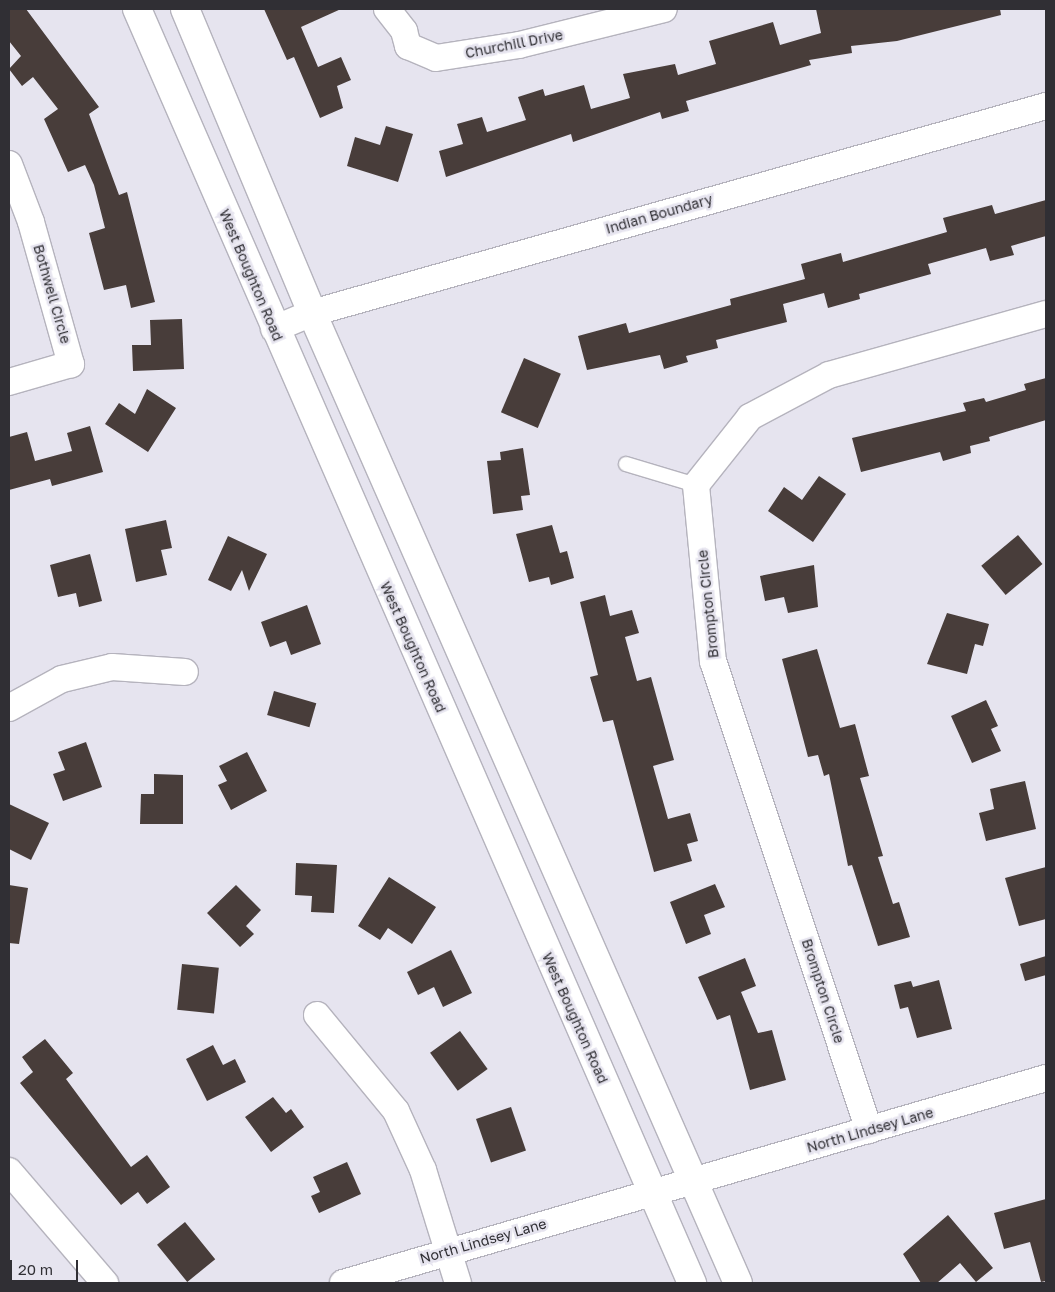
<!DOCTYPE html>
<html>
<head>
<meta charset="utf-8">
<style>
  body { margin:0 }
  #map { position:relative; width:1055px; height:1292px; overflow:hidden; background:#e6e4ef; font-family:"Golos Text",sans-serif }
  div>[style] { position:absolute }
  .building>* { inset:0; background:#483d3a; transform-origin:0 0 }
  .roads { filter:drop-shadow(1px 0 #b5b3bd) drop-shadow(-1px 0 #b5b3bd) drop-shadow(0 1px #b5b3bd) drop-shadow(0 -1px #b5b3bd) }
  .service>* { height:14px; margin:-7px; padding:0 7px; transform-origin:7px; border-radius:7px; background:#fff }
  .minor>* { height:26px; margin:-13px; padding:0 13px; transform-origin:13px; border-radius:13px; background:#fff }
  .secondary>* { height:28px; margin:-14px; padding:0 14px; transform-origin:14px; border-radius:14px; background:#fff }
  span { translate:-50% -50%; white-space:nowrap; text-align:center; line-height:1.15; -webkit-text-stroke:5px #e6e4ef; paint-order:stroke }
  .street-label { font-size:14px; color:#302f34 }
  .frame { position:absolute; inset:0; border:10px solid #302f34; pointer-events:none }
  .scale { position:absolute; left:10px; top:1260px; width:68px; height:22px; box-sizing:border-box; border:2px solid #302f34; border-top:0; padding-left:6px; font-size:15px; line-height:18px; white-space:nowrap; color:#302f34; -webkit-text-stroke:4px #e6e4ef; paint-order:stroke }
</style>
</head>
<body>
<div id="map">
  <div class="building">
    <div style="clip-path:polygon(9px 9px,26px 9px,99px 107px,89px 114px,119px 195px,127px 192px,155px 302px,131px 308px,126px 285px,104px 290px,89px 233px,105px 228px,94px 185px,85px 165px,68px 172px,44px 119px,58px 109px,33px 77px,22px 86px,9px 69px,21px 56px,9px 41px)"></div>
    <div style="clip-path:polygon(264px 9px,341px 9px,301px 27px,318px 67px,341px 57px,351px 80px,337px 86px,343px 108px,320px 118px,294px 57px,287px 60px)"></div>
    <div style="clip-path:polygon(816px 9px,1000px 9px,1001px 15px,897px 41px,851px 46px,852px 53px,809px 60px,811px 65px,686px 101px,689px 111px,662px 119px,660px 112px,573px 142px,571px 134px,446px 177px,439px 151px,463px 144px,457px 124px,482px 117px,487px 132px,526px 120px,518px 97px,543px 89px,545px 96px,584px 85px,591px 109px,630px 98px,623px 74px,675px 64px,678px 75px,716px 64px,709px 41px,773px 22px,780px 45px,821px 33px)"></div>
    <div style="clip-path:polygon(386px 126px,413px 134px,398px 182px,347px 166px,355px 137px,380px 145px)"></div>
    <div style="clip-path:polygon(1046px 200px,1046px 236px,1011px 246px,1014px 255px,990px 261px,986px 248px,928px 264px,931px 274px,859px 294px,860px 299px,828px 308px,824px 293px,783px 304px,787px 322px,716px 340px,718px 348px,686px 356px,688px 362px,664px 369px,660px 355px,587px 370px,578px 336px,626px 323px,629px 333px,731px 305px,730px 299px,805px 279px,801px 264px,841px 253px,843px 262px,947px 232px,943px 218px,992px 205px,995px 214px)"></div>
    <div style="clip-path:polygon(182px 319px,184px 369px,133px 371px,132px 345px,151px 345px,150px 320px)"></div>
    <div style="left:524px;top:358px;width:40px;height:59px;rotate:23deg"></div>
    <div style="clip-path:polygon(1046px 378px,1046px 420px,989px 437px,990px 441px,970px 446px,971px 453px,943px 461px,940px 452px,861px 472px,852px 438px,966px 411px,963px 403px,984px 398px,986px 402px,1026px 390px,1024px 384px)"></div>
    <div style="clip-path:polygon(147px 389px,176px 408px,148px 452px,105px 424px,119px 403px,135px 414px)"></div>
    <div style="clip-path:polygon(90px 426px,103px 472px,52px 486px,50px 479px,9px 490px,9px 437px,27px 432px,35px 461px,72px 451px,67px 433px)"></div>
    <div style="clip-path:polygon(523px 448px,530px 495px,521px 496px,523px 510px,493px 514px,487px 461px,501px 460px,500px 452px)"></div>
    <div style="clip-path:polygon(819px 476px,846px 494px,813px 542px,768px 511px,784px 487px,802px 500px)"></div>
    <div style="clip-path:polygon(166px 520px,172px 548px,161px 550px,167px 575px,136px 582px,125px 529px)"></div>
    <div style="clip-path:polygon(552px 525px,560px 553px,567px 551px,574px 578px,551px 585px,549px 577px,529px 582px,516px 534px)"></div>
    <div style="left:1018px;top:535px;width:38px;height:48px;rotate:50deg"></div>
    <div style="clip-path:polygon(228px 536px,267px 554px,249px 591px,242px 570px,231px 591px,208px 580px)"></div>
    <div style="clip-path:polygon(90px 554px,102px 601px,79px 607px,76px 593px,58px 597px,50px 565px)"></div>
    <div style="clip-path:polygon(814px 565px,818px 607px,788px 613px,784px 597px,765px 601px,760px 576px)"></div>
    <div style="clip-path:polygon(605px 595px,610px 616px,632px 610px,639px 633px,625px 637px,637px 681px,651px 677px,674px 760px,653px 766px,668px 819px,690px 813px,698px 841px,687px 844px,692px 861px,654px 872px,613px 720px,603px 722px,590px 677px,598px 675px,580px 602px)"></div>
    <div style="clip-path:polygon(307px 605px,321px 644px,291px 655px,286px 641px,270px 647px,261px 622px)"></div>
    <div style="clip-path:polygon(947px 613px,989px 624px,983px 646px,975px 644px,967px 674px,927px 664px)"></div>
    <div style="clip-path:polygon(817px 649px,840px 728px,855px 724px,869px 776px,860px 778px,883px 856px,878px 857px,893px 904px,899px 902px,910px 937px,878px 946px,852px 865px,848px 866px,829px 774px,824px 776px,818px 755px,808px 757px,782px 659px)"></div>
    <div style="left:274px;top:691px;width:44px;height:25px;rotate:16deg"></div>
    <div style="clip-path:polygon(986px 700px,998px 726px,991px 729px,1001px 751px,972px 763px,951px 716px)"></div>
    <div style="clip-path:polygon(86px 742px,102px 787px,63px 801px,53px 774px,65px 770px,58px 752px)"></div>
    <div style="clip-path:polygon(247px 752px,267px 791px,231px 810px,218px 785px,227px 781px,219px 766px)"></div>
    <div style="clip-path:polygon(154px 774px,183px 775px,183px 824px,140px 824px,141px 794px,154px 794px)"></div>
    <div style="clip-path:polygon(1025px 781px,1036px 829px,986px 841px,979px 813px,994px 809px,990px 789px)"></div>
    <div style="clip-path:polygon(9px 804px,49px 823px,31px 860px,9px 849px)"></div>
    <div style="clip-path:polygon(296px 863px,337px 865px,334px 913px,311px 912px,312px 896px,295px 895px)"></div>
    <div style="clip-path:polygon(1046px 867px,1046px 919px,1019px 926px,1005px 878px)"></div>
    <div style="clip-path:polygon(389px 877px,436px 907px,412px 944px,388px 928px,380px 940px,358px 926px)"></div>
    <div style="clip-path:polygon(715px 884px,725px 907px,704px 915px,711px 934px,686px 944px,670px 902px)"></div>
    <div style="clip-path:polygon(9px 885px,28px 888px,19px 944px,9px 943px)"></div>
    <div style="clip-path:polygon(236px 885px,261px 910px,246px 926px,254px 934px,240px 947px,207px 913px)"></div>
    <div style="clip-path:polygon(451px 950px,472px 993px,443px 1007px,434px 987px,418px 995px,407px 972px)"></div>
    <div style="clip-path:polygon(1046px 956px,1046px 975px,1025px 981px,1020px 964px)"></div>
    <div style="clip-path:polygon(745px 958px,756px 986px,741px 992px,758px 1033px,772px 1030px,786px 1080px,750px 1090px,730px 1015px,717px 1020px,698px 977px)"></div>
    <div style="left:182px;top:964px;width:37px;height:46px;rotate:6deg"></div>
    <div style="clip-path:polygon(939px 980px,952px 1029px,917px 1038px,908px 1007px,900px 1009px,894px 985px,911px 981px,913px 987px)"></div>
    <div style="left:460px;top:1031px;width:47px;height:37px;rotate:54deg"></div>
    <div style="clip-path:polygon(45px 1039px,73px 1073px,66px 1079px,131px 1167px,147px 1155px,170px 1187px,147px 1204px,138px 1192px,121px 1205px,20px 1083px,33px 1072px,22px 1057px)"></div>
    <div style="clip-path:polygon(213px 1045px,223px 1065px,235px 1059px,246px 1082px,207px 1101px,186px 1059px)"></div>
    <div style="clip-path:polygon(273px 1097px,286px 1113px,291px 1109px,304px 1127px,271px 1152px,245px 1117px)"></div>
    <div style="left:511px;top:1107px;width:46px;height:37px;rotate:71deg"></div>
    <div style="clip-path:polygon(347px 1162px,361px 1194px,319px 1213px,311px 1196px,320px 1192px,313px 1177px)"></div>
    <div style="clip-path:polygon(1046px 1199px,1046px 1281px,1041px 1282px,1030px 1242px,1004px 1249px,994px 1213px)"></div>
    <div style="clip-path:polygon(948px 1215px,993px 1268px,976px 1282px,960px 1263px,937px 1283px,921px 1283px,903px 1254px)"></div>
    <div style="left:185px;top:1222px;width:48px;height:36px;rotate:51deg"></div>
  </div>
  <div class="roads">
    <div class="service">
      <div style="left:626px;top:464px;width:73px;rotate:16.7deg"></div>
    </div>
    <div class="minor">
      <div style="left:387px;top:9px;width:28px;rotate:52deg"></div>
      <div style="left:404px;top:31px;width:16px;rotate:75deg"></div>
      <div style="left:408px;top:46px;width:30px;rotate:23deg"></div>
      <div style="left:436px;top:58px;width:84px;rotate:-8.9deg"></div>
      <div style="left:519px;top:45px;width:149px;rotate:-13.9deg"></div>
      <div style="left:9px;top:164px;width:62px;rotate:69.2deg"></div>
      <div style="left:31px;top:222px;width:148px;rotate:74.3deg"></div>
      <div style="left:71px;top:364px;width:65px;rotate:163.8deg"></div>
      <div style="left:274px;top:329px;width:41px;rotate:-22.8deg"></div>
      <div style="left:312px;top:313px;width:763px;rotate:-15.75deg"></div>
      <div style="left:9px;top:708px;width:60px;rotate:-28.7deg"></div>
      <div style="left:62px;top:679px;width:51px;rotate:-13.5deg"></div>
      <div style="left:112px;top:667px;width:73px;rotate:3.9deg"></div>
      <div style="left:317px;top:1015px;width:124px;rotate:50.5deg"></div>
      <div style="left:396px;top:1111px;width:65px;rotate:65.4deg"></div>
      <div style="left:423px;top:1170px;width:118px;rotate:72.8deg"></div>
      <div style="left:869px;top:1130px;width:493px;rotate:-108.4deg"></div>
      <div style="left:713px;top:662px;width:178px;rotate:-95.5deg"></div>
      <div style="left:696px;top:485px;width:87px;rotate:-51.5deg"></div>
      <div style="left:750px;top:417px;width:89px;rotate:-28deg"></div>
      <div style="left:829px;top:375px;width:225px;rotate:-15.7deg"></div>
      <div style="left:9px;top:1171px;width:148px;rotate:49.4deg"></div>
      <div style="left:343px;top:1283px;width:732px;rotate:-16.26deg"></div>
    </div>
    <div class="secondary">
      <div style="left:137px;top:9px;width:1390px;rotate:66.46deg"></div>
      <div style="left:185px;top:9px;width:329px;rotate:67.3deg"></div>
      <div style="left:312px;top:313px;width:1059px;rotate:66.29deg"></div>
    </div>
  </div>
  <div class="street-label">
    <span style="left:514px;top:44px;rotate:-11deg">Churchill Drive</span>
    <span style="left:659px;top:214px;rotate:-16deg">Indian Boundary</span>
    <span style="left:251px;top:275px;rotate:67deg">West Boughton Road</span>
    <span style="left:52px;top:294px;rotate:74deg">Bothwell Circle</span>
    <span style="left:708px;top:604px;rotate:-96deg">Brompton Circle</span>
    <span style="left:413px;top:647px;rotate:66deg">West Boughton Road</span>
    <span style="left:823px;top:991px;rotate:72deg">Brompton Circle</span>
    <span style="left:575px;top:1018px;rotate:66deg">West Boughton Road</span>
    <span style="left:870px;top:1130px;rotate:-16deg">North Lindsey Lane</span>
    <span style="left:483px;top:1241px;rotate:-16deg">North Lindsey Lane</span>
  </div>
  <div class="frame"></div>
  <div class="scale">20 m</div>
</div>
</body>
</html>
